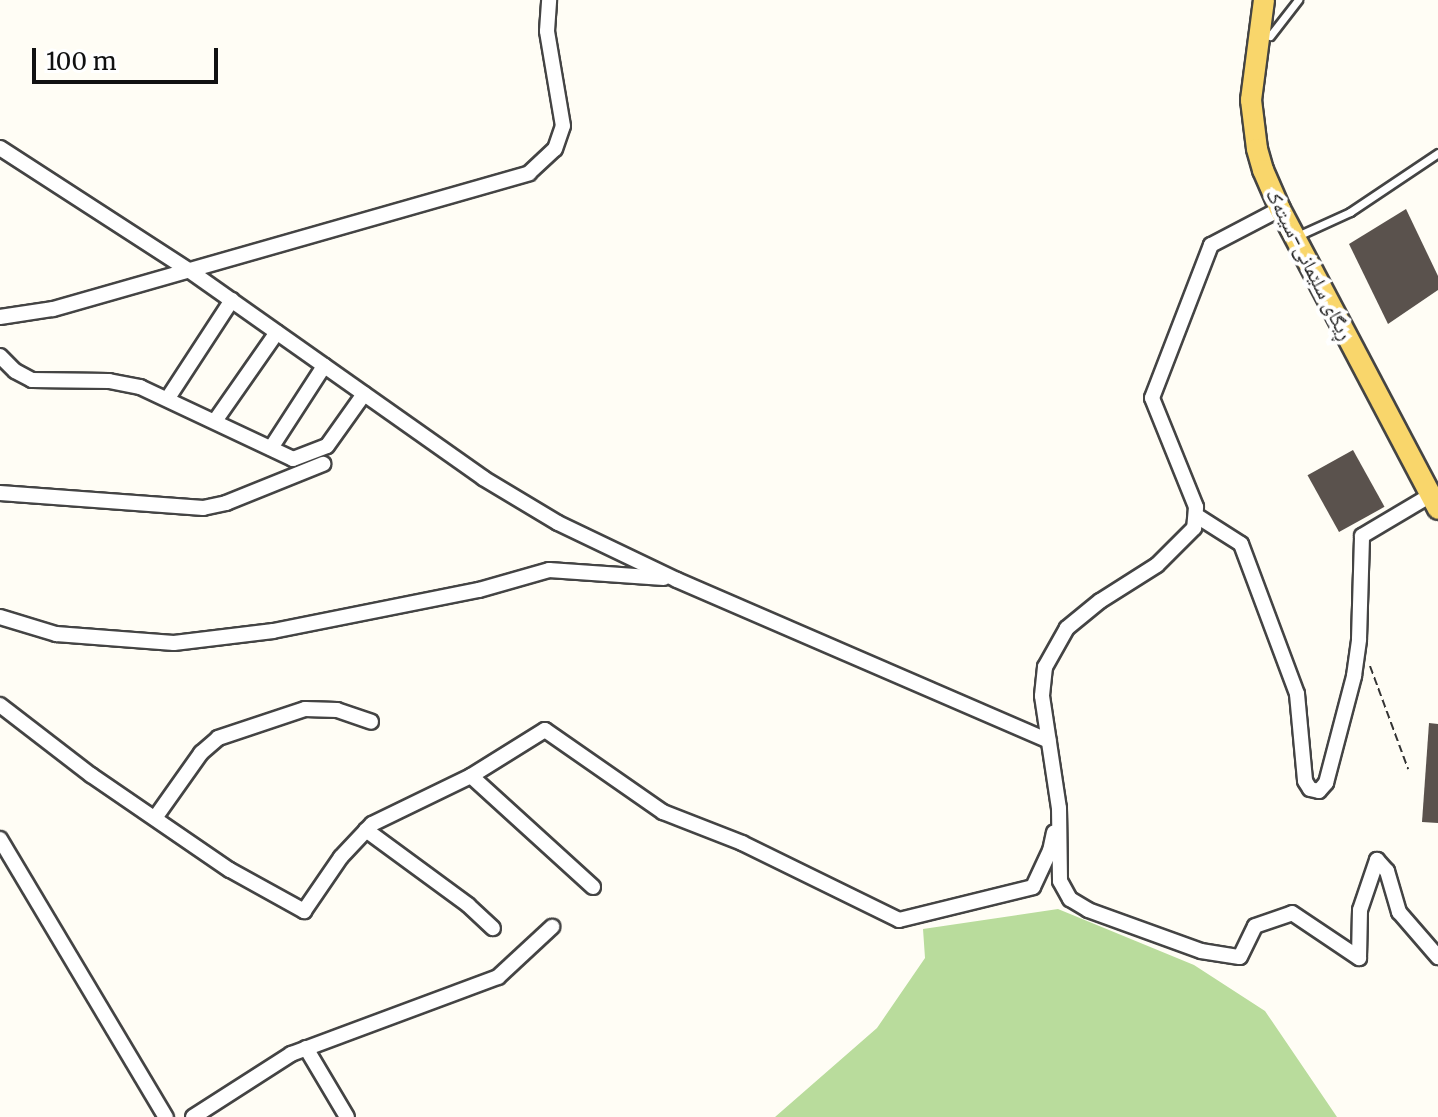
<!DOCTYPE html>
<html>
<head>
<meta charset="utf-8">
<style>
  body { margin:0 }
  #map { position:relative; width:1438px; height:1117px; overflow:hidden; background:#fffdf5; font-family:Merriweather,"Noto Naskh Arabic",serif }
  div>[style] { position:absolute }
  .forest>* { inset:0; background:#b9dc9c }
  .building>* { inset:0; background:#5a524d; transform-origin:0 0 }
  .path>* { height:2px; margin-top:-1px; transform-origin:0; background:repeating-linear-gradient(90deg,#333 0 8px,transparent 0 12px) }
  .roads { filter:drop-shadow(2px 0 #444) drop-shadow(-2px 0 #444) drop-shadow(0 2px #444) drop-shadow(0 -2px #444) }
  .service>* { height:7px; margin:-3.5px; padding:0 3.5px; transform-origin:3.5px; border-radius:3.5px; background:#fff }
  .minor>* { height:14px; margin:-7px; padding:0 7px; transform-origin:7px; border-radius:7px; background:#fff }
  .primary>* { height:20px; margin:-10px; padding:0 10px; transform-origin:10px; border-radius:10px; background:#f9d66b }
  span { translate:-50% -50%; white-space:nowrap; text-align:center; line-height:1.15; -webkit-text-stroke:8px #fff; paint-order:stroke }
  .street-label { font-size:20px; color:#111 }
  .scale { position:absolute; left:32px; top:48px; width:186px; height:36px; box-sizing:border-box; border:4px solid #111; border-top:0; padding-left:10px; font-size:24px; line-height:28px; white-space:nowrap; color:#111; -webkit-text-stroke:6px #fff; paint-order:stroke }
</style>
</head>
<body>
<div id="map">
  <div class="forest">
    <div style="clip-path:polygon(1058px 909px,1194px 965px,1265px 1011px,1337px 1117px,775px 1117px,877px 1028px,925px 958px,923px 929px)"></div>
  </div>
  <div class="building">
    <div style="clip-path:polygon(1406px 209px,1438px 276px,1438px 290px,1388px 324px,1349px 244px)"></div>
    <div style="left:1353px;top:450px;width:65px;height:52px;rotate:61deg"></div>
    <div style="clip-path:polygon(1429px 723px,1438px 724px,1438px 823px,1422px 822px)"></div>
  </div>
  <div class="path">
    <div style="left:1370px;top:666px;width:110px;rotate:69.7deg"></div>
  </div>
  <div class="roads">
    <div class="service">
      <div style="left:1270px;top:36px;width:46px;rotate:-52.1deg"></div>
      <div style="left:1304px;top:233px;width:51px;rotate:-24.5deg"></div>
      <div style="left:1350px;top:212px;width:106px;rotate:-33.8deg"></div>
    </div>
    <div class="minor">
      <div style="left:0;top:148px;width:226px;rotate:32.9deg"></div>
      <div style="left:190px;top:271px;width:359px;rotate:35.2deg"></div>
      <div style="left:483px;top:478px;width:87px;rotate:31deg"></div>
      <div style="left:558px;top:523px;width:132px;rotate:25.6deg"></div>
      <div style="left:677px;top:580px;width:405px;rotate:23.4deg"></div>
      <div style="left:1280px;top:209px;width:78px;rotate:152.4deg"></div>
      <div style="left:1211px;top:245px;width:164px;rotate:111.1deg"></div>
      <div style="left:1152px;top:398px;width:118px;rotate:68deg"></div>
      <div style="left:1196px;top:507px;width:21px;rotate:95deg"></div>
      <div style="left:1194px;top:528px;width:52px;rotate:135deg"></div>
      <div style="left:1157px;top:565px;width:67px;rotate:147.7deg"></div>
      <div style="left:1100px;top:601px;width:43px;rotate:140.7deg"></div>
      <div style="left:1067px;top:628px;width:45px;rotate:119.4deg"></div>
      <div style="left:1045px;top:667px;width:29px;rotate:96deg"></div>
      <div style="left:1042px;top:696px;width:113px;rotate:81.4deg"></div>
      <div style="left:1059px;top:808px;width:73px;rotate:89.2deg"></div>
      <div style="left:1060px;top:881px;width:21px;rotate:61deg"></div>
      <div style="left:1070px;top:899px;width:21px;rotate:31deg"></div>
      <div style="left:1088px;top:910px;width:120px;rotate:19.9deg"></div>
      <div style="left:1201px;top:951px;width:39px;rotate:9deg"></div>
      <div style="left:1240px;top:957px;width:34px;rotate:-64deg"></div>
      <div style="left:1255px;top:926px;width:39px;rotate:-19deg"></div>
      <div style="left:1292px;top:913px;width:81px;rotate:33.9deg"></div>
      <div style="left:1359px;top:958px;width:48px;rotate:-88.8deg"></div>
      <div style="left:1360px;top:910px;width:53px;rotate:-71.2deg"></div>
      <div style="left:1377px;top:860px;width:15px;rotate:48deg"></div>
      <div style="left:1387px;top:871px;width:43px;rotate:73.7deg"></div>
      <div style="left:1399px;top:912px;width:60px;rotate:49.1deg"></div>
      <div style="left:0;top:317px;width:54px;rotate:-8.6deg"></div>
      <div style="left:53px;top:309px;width:495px;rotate:-15.9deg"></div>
      <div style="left:529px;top:173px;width:35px;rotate:-43deg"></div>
      <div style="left:555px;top:149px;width:24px;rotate:-71deg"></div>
      <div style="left:563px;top:126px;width:96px;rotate:-99.6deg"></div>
      <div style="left:547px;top:31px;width:31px;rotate:-86deg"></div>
      <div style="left:0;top:356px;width:21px;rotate:45deg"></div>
      <div style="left:15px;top:371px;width:19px;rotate:28deg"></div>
      <div style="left:32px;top:380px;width:77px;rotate:0.7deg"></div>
      <div style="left:109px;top:381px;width:32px;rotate:11deg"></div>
      <div style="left:140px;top:387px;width:169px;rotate:25.2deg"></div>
      <div style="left:293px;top:459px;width:36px;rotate:-21deg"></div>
      <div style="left:327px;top:446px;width:64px;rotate:-54.6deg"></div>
      <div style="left:168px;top:398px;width:117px;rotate:-56.9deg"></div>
      <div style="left:215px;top:421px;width:108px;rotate:-55.1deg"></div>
      <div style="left:271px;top:448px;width:98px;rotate:-57.1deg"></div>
      <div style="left:0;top:493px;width:204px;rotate:4.2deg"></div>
      <div style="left:203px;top:508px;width:24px;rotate:-12deg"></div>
      <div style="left:226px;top:503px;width:105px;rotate:-21.9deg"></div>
      <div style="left:1197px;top:516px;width:52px;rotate:32.5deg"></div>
      <div style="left:1241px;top:544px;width:160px;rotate:69.5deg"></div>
      <div style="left:1297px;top:694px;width:87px;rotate:84.7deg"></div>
      <div style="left:1305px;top:781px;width:9px;rotate:58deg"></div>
      <div style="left:1310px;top:789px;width:9px;rotate:13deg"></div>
      <div style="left:1319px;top:791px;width:11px;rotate:-49deg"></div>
      <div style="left:1326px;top:783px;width:111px;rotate:-75.3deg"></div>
      <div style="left:1354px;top:676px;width:37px;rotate:-82deg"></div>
      <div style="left:1359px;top:639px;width:103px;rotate:-88.3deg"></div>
      <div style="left:1362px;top:536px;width:80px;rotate:-30.7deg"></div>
      <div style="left:0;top:617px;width:59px;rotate:16.9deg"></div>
      <div style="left:56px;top:634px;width:118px;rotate:4.4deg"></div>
      <div style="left:174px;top:643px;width:100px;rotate:-6.9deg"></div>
      <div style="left:273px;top:631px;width:210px;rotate:-11.3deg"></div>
      <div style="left:479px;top:590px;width:73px;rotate:-15.9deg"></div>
      <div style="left:549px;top:570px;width:115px;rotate:4deg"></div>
      <div style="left:0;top:705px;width:115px;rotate:37.6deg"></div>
      <div style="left:91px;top:775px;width:168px;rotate:34.4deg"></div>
      <div style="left:230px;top:870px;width:85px;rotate:29deg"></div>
      <div style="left:304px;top:911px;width:65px;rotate:-55.6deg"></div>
      <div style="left:341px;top:857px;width:45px;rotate:-46.8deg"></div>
      <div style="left:372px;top:824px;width:110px;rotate:-25.9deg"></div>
      <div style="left:471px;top:776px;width:87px;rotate:-31.9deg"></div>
      <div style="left:545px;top:730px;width:144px;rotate:34.8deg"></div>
      <div style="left:663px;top:812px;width:85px;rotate:21.4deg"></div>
      <div style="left:742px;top:843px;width:175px;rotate:26.1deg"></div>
      <div style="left:899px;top:920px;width:138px;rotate:-13.8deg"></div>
      <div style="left:1033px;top:887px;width:40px;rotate:-65deg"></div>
      <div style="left:1050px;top:851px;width:19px;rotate:-78deg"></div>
      <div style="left:471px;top:776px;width:165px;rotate:42.3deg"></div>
      <div style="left:155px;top:818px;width:80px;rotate:-54.7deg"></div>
      <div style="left:201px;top:753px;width:23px;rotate:-41deg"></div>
      <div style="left:218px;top:738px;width:92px;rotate:-18.4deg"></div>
      <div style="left:305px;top:709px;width:32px;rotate:2deg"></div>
      <div style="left:337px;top:710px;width:36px;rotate:19deg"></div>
      <div style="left:366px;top:830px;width:127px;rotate:36.3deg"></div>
      <div style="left:468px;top:905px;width:34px;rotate:43deg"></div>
      <div style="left:0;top:839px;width:324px;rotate:59.2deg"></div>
      <div style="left:306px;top:1048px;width:80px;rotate:59.3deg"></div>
      <div style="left:193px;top:1117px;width:117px;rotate:-32.7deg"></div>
      <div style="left:291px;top:1054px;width:221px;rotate:-20.4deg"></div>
      <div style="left:498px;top:977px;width:74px;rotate:-42.8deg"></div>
    </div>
    <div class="primary">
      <div style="left:1264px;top:0;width:101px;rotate:97.4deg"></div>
      <div style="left:1251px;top:100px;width:49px;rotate:83deg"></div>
      <div style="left:1257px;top:149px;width:22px;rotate:74deg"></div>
      <div style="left:1263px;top:170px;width:43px;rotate:66.4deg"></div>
      <div style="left:1280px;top:209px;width:339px;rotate:62.2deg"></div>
    </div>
  </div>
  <div class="street-label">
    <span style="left:1310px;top:264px;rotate:63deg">ڕیگای سلێمانی-سیتەک</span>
  </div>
  <div class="scale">100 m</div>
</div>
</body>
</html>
